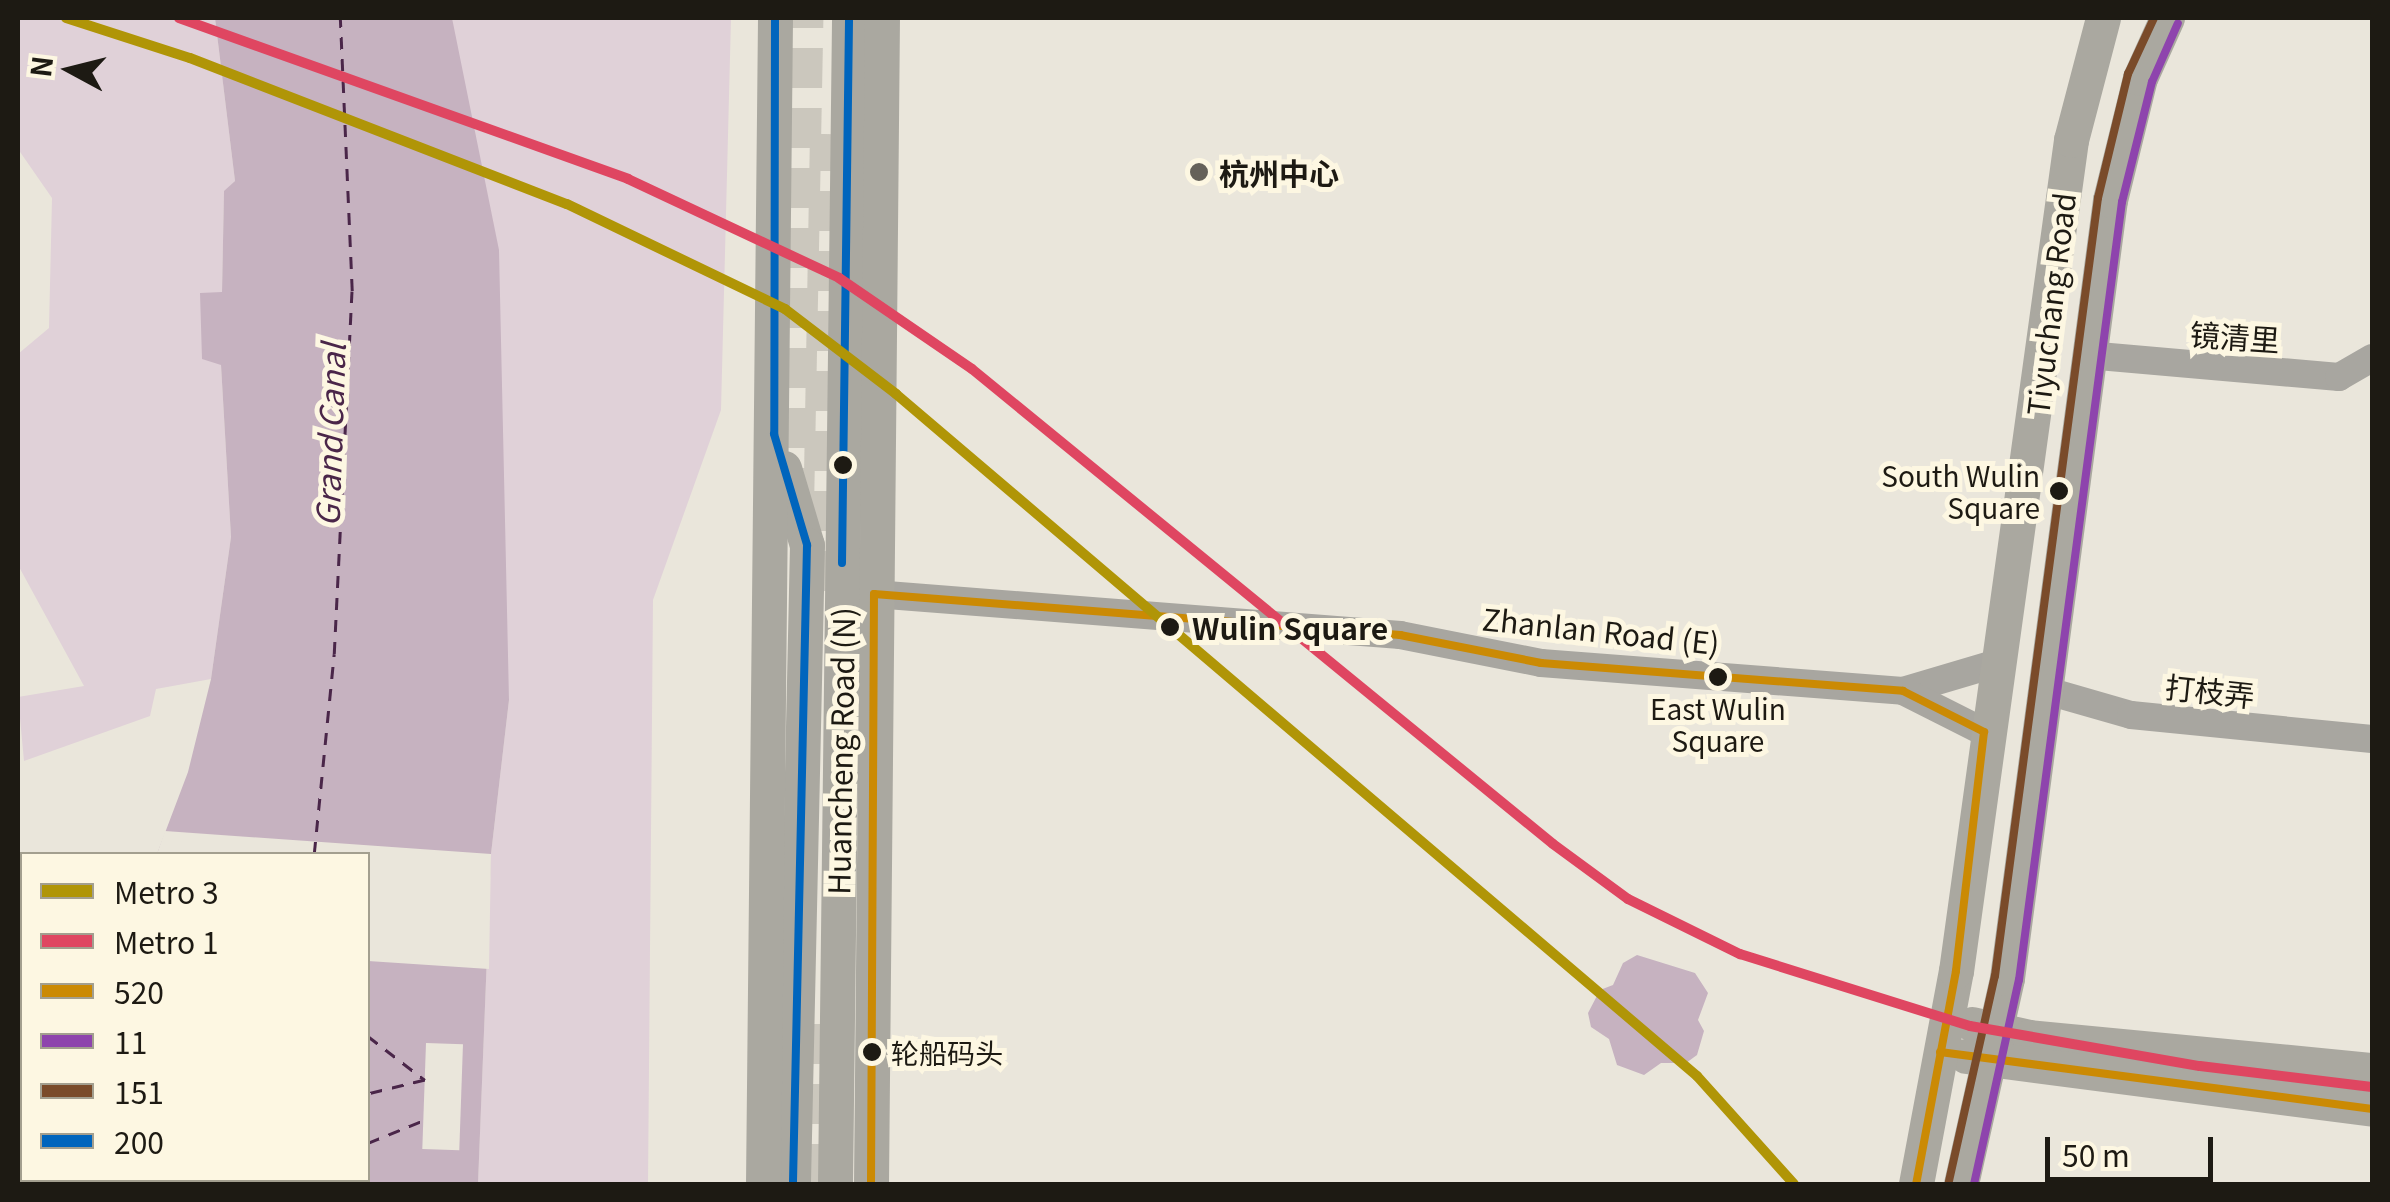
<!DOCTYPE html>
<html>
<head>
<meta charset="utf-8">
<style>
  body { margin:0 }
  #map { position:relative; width:2390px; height:1202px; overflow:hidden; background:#eae6db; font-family:Georgia,"Noto Sans SC",serif }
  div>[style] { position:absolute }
  .green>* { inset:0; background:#e0d1d8 }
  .water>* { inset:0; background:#c6b2c0 }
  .pier>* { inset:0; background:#eae6db; transform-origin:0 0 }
  .ferry>* { height:2.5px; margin-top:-1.25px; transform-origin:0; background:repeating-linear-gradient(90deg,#4a2649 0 12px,transparent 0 22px) }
  .highway-tunnel>* { height:40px; margin-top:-20px; transform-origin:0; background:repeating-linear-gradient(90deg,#cbc7bd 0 40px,transparent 0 60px) }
  .minor>* { height:28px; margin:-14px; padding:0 14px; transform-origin:14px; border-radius:14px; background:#a8a6a0 }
  .major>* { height:35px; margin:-17.5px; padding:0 17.5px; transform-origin:17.5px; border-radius:17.5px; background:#aaa8a0 }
  .bus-1>* { height:8px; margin:-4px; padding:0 4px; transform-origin:4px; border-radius:4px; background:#cb8a04 }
  .bus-2>* { height:8px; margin:-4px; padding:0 4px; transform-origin:4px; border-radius:4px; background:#8e44ad }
  .bus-3>* { height:8px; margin:-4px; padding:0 4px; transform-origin:4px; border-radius:4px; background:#7a4b2a }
  .bus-4>* { height:8px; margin:-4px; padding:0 4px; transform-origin:4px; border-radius:4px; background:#0065bd }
  .metro-1>* { height:10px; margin:-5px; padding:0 5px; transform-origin:5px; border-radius:5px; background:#b09507 }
  .metro-2>* { height:10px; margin:-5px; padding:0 5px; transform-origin:5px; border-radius:5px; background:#df4661 }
  .dots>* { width:28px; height:28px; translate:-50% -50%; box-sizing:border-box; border:5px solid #fdf7e2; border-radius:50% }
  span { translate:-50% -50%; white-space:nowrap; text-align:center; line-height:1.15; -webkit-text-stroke:10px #fdf7e2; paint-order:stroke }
  .bus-label { font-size:28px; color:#1d1a13 }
  .right { translate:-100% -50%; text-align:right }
  .left { translate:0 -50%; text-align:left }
  .poi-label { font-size:30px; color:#1d1a13; font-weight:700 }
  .street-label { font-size:30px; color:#1d1a13 }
  .stop-label { font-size:30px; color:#1d1a13; font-weight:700 }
  .water-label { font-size:32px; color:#4a2649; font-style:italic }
  .frame { position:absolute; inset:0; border:20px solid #1d1a13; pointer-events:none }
  .legend { position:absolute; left:20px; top:852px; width:350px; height:330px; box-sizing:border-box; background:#fdf7e2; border:2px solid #a39f8f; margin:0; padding:12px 18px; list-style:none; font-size:30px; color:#1d1a13 }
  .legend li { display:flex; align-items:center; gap:20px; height:50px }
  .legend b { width:50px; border:2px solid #a39f8f }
  .north { position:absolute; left:20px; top:20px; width:100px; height:100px; -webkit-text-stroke:8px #fdf7e2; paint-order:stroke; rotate:277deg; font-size:28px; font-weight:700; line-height:40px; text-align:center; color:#1d1a13 }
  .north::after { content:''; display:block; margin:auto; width:35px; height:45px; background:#1d1a13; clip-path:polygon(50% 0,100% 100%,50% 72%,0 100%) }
  .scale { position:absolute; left:2045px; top:1137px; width:168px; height:45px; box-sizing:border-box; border:5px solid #1d1a13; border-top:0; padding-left:12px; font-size:30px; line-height:35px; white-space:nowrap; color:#1d1a13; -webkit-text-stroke:8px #fdf7e2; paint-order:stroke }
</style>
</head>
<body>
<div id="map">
  <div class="green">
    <div style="clip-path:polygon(18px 18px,215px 18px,235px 181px,224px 192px,222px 293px,201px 293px,221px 365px,231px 537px,211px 679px,156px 689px,150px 716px,24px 761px,18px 697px,84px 686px,18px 565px,18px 354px,49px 328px,52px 198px,18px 149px)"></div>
    <div style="clip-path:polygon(452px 18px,731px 18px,721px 410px,653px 600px,648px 1184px,478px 1182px,491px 854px,509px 700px)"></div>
  </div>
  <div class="water">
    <div style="clip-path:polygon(215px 18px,452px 18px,499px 250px,509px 700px,491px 854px,478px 1184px,18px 1184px,22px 1036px,22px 1180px,368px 1180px,368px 854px,157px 854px,188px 772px,211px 679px,231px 537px,221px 365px,202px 359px,200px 293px,222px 292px,224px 191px,235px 181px)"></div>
    <div style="clip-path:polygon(1637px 955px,1695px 973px,1708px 993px,1698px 1020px,1704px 1031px,1697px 1055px,1686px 1063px,1661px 1063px,1644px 1075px,1617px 1065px,1609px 1039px,1591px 1027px,1588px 1013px,1600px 990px,1613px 985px,1623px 963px)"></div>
  </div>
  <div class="pier">
    <div style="clip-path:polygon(165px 831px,491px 854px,489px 969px,368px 961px,368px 854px,157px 854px)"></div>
    <div style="left:426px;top:1043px;width:37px;height:106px;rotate:2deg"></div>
  </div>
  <div class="ferry">
    <div style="left:314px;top:854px;width:201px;rotate:-84.3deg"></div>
    <div style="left:334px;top:654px;width:363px;rotate:-87.2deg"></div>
    <div style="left:352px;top:291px;width:273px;rotate:-92.5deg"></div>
    <div style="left:368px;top:1036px;width:72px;rotate:37.7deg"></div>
    <div style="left:425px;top:1080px;width:59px;rotate:166.2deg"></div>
    <div style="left:368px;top:1143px;width:61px;rotate:-22.3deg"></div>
    <div style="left:239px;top:1184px;width:6px;rotate:-39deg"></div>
    <div style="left:292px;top:1184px;width:7px;rotate:-34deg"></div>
  </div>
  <div class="highway-tunnel">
    <div style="left:794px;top:508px;width:490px;rotate:-88.9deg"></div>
    <div style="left:822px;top:591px;width:457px;rotate:-89deg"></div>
    <div style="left:811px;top:1184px;width:180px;rotate:-89deg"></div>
  </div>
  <div class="minor">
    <div style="left:2087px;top:355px;width:253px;rotate:5deg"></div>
    <div style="left:2339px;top:377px;width:38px;rotate:-30deg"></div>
    <div style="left:874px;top:594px;width:528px;rotate:4.46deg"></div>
    <div style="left:1400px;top:635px;width:144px;rotate:11.2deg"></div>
    <div style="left:1541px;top:663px;width:363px;rotate:4.4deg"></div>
    <div style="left:1903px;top:691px;width:95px;rotate:-16.5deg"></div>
    <div style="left:2044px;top:690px;width:91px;rotate:16deg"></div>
    <div style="left:2131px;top:715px;width:242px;rotate:5.7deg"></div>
    <div style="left:1903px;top:691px;width:91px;rotate:26.8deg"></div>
  </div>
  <div class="major">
    <div style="left:784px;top:468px;width:80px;rotate:73.4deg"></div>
    <div style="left:807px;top:545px;width:639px;rotate:91.26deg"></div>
    <div style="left:1972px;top:1024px;width:58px;rotate:12.8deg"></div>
    <div style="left:2029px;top:1037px;width:345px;rotate:5.5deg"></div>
    <div style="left:1966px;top:1056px;width:409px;rotate:7.4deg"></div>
    <div style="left:763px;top:1184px;width:1166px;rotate:-89.41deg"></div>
    <div style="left:835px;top:1184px;width:1166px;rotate:-89.31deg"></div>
    <div style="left:871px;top:1184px;width:1166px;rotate:-89.46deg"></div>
    <div style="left:1916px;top:1184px;width:217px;rotate:-79.4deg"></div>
    <div style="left:1956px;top:971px;width:839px;rotate:-82.12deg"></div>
    <div style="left:2071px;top:140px;width:126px;rotate:-75.3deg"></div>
    <div style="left:1961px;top:1184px;width:211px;rotate:-77.4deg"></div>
    <div style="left:2007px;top:978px;width:785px;rotate:-82.46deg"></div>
    <div style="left:2110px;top:200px;width:126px;rotate:-76.2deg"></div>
    <div style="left:2140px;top:78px;width:66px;rotate:-65.8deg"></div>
  </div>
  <div class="bus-1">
    <div style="left:1940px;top:1052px;width:436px;rotate:7.5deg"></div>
    <div style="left:871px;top:1184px;width:590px;rotate:-89.71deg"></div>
    <div style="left:874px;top:594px;width:528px;rotate:4.46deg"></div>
    <div style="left:1400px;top:635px;width:144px;rotate:11.2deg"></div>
    <div style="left:1541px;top:663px;width:363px;rotate:4.4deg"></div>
    <div style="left:1903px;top:691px;width:91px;rotate:26.8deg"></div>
    <div style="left:1984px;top:732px;width:241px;rotate:96.7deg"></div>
    <div style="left:1956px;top:971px;width:217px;rotate:100.6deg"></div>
  </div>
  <div class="bus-2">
    <div style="left:1974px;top:1184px;width:209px;rotate:-77.6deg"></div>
    <div style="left:2019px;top:980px;width:785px;rotate:-82.46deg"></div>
    <div style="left:2122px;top:202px;width:124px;rotate:-76deg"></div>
    <div style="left:2152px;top:82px;width:64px;rotate:-66.2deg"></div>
  </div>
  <div class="bus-3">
    <div style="left:1949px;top:1181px;width:210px;rotate:-77.4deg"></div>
    <div style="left:1995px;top:976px;width:785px;rotate:-82.46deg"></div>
    <div style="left:2098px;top:198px;width:128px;rotate:-76.4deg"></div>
    <div style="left:2128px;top:74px;width:62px;rotate:-65.1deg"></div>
  </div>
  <div class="bus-4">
    <div style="left:775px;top:18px;width:416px;rotate:90.1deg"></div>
    <div style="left:774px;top:434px;width:116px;rotate:73.4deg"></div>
    <div style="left:807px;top:545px;width:639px;rotate:91.26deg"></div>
    <div style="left:842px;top:563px;width:545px;rotate:-89.26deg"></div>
  </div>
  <div class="metro-1">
    <div style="left:66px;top:18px;width:130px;rotate:17.9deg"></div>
    <div style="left:190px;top:58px;width:404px;rotate:21.2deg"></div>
    <div style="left:567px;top:204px;width:242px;rotate:25.7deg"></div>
    <div style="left:785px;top:309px;width:140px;rotate:37.4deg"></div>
    <div style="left:896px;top:394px;width:1052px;rotate:40.41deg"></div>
    <div style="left:1697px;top:1076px;width:145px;rotate:48.1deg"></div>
  </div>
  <div class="metro-2">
    <div style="left:179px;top:18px;width:477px;rotate:19.7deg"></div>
    <div style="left:628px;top:179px;width:233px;rotate:25.1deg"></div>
    <div style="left:839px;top:278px;width:161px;rotate:34.4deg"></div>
    <div style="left:972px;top:369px;width:750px;rotate:39.27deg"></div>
    <div style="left:1553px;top:844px;width:93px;rotate:36.3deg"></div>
    <div style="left:1628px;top:899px;width:125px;rotate:26.2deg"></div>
    <div style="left:1740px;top:954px;width:241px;rotate:17.4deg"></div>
    <div style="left:1970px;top:1026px;width:233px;rotate:9.9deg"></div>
    <div style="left:2200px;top:1066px;width:173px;rotate:7deg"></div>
  </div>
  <div class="dots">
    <div style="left:1199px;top:172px;background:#656159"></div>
    <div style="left:843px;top:465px;background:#1d1a13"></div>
    <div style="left:2059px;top:491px;background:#1d1a13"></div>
    <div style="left:1170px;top:627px;background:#1d1a13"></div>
    <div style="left:1718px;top:677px;background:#1d1a13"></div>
    <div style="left:872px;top:1052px;background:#1d1a13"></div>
  </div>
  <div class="bus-label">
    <span class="right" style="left:2040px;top:491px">South Wulin<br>Square</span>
    <span style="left:1718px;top:724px">East Wulin<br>Square</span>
    <span class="left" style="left:891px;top:1052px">轮船码头</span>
  </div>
  <div class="poi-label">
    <span class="left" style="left:1219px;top:172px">杭州中心</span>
  </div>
  <div class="street-label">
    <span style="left:2050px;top:304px;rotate:-83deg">Tiyuchang Road</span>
    <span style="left:2235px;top:336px;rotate:4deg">镜清里</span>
    <span style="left:1601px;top:630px;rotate:6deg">Zhanlan Road (E)</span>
    <span style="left:2210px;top:690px;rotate:6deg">打枝弄</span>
    <span style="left:840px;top:751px;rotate:-89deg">Huancheng Road (N)</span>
  </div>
  <div class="stop-label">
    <span class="left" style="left:1192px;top:627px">Wulin Square</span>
  </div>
  <div class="water-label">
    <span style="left:329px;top:435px;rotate:-88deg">Grand Canal</span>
  </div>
  <div class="frame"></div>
  <ul class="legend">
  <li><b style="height:12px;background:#b09507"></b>Metro 3</li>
  <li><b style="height:12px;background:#df4661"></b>Metro 1</li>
  <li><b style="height:12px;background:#cb8a04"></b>520</li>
  <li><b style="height:12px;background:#8e44ad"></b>11</li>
  <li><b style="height:12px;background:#7a4b2a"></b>151</li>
  <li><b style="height:12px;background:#0065bd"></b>200</li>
  </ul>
  <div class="north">N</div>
  <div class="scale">50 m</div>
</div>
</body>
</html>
